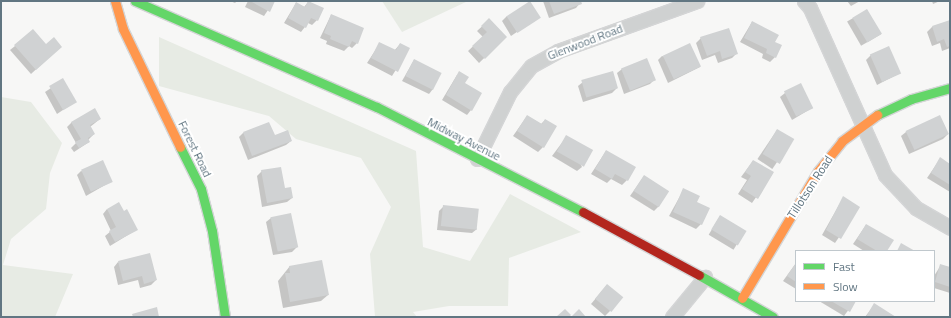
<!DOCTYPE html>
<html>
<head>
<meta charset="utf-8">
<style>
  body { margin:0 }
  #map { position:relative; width:951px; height:318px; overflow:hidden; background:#f7f7f6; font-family:"Titillium Web",sans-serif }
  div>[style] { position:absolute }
  .green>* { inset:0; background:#e7ebe4 }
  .shadow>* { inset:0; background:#0003; transform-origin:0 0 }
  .building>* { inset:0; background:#d0d2d3; transform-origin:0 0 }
  .roads { filter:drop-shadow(1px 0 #d4d5d6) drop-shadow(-1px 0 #d4d5d6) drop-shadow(0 1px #d4d5d6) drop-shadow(0 -1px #d4d5d6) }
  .street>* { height:13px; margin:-6.5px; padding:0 6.5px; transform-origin:6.5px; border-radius:6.5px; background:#cfd1d1 }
  .fast>* { height:9px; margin:-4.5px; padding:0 4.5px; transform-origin:4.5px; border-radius:4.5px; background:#63d668 }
  .slow>* { height:9px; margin:-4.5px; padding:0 4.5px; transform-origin:4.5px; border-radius:4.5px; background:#ff974d }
  .jam>* { height:9px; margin:-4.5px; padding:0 4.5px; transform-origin:4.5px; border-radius:4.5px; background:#b3261e }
  span { translate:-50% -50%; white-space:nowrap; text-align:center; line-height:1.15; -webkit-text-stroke:4px #fff; paint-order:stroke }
  .street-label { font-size:12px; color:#617682 }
  .frame { position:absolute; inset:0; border:2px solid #617682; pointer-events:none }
  .legend { position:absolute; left:795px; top:250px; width:140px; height:52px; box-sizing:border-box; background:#fff; border:1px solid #c0c8cd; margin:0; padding:5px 7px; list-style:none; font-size:12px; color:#617682 }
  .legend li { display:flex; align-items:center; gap:8px; height:20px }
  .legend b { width:20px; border:1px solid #c0c8cd }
</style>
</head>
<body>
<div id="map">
  <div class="green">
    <div style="clip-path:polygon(382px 1px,468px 1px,402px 32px)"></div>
    <div style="clip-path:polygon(159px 37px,416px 151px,423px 247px,470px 261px,510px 194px,581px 232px,509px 258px,508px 306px,449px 306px,413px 312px,417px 317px,375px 317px,370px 254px,391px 207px,361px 158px,296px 139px,269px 116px,159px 86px)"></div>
    <div style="clip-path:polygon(1px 97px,31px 102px,62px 143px,50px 173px,46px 209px,11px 239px,3px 265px,73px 274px,55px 317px,1px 317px)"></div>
  </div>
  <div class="shadow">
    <div style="clip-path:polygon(230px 1px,237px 1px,235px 3px)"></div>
    <div style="clip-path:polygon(248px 1px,274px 1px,264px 16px,245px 7px)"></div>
    <div style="clip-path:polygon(309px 1px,317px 20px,312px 25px,308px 23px,301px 32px,284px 23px,296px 3px,304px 7px)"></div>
    <div style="clip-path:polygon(543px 1px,580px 1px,580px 3px,576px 8px,549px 18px)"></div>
    <div style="clip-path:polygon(847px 1px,860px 1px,851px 6px)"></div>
    <div style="clip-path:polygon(932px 1px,940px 1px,933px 4px)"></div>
    <div style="left:867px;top:10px;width:28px;height:23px;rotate:60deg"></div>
    <div style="clip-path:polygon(331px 15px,357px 43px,352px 48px,349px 46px,344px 51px,326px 44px,327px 41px,320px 38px)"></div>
    <div style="clip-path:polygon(507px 16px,539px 17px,511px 36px,502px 21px)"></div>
    <div style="clip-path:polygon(489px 20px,506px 37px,479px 63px,468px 51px,483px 37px,477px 31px)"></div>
    <div style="clip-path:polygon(950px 21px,950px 48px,942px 51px,940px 43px,932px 46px,927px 32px,932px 27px)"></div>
    <div style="clip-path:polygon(752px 22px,774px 42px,775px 57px,770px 62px,762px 58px,763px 54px,740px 42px)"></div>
    <div style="clip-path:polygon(701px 38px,737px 53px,732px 58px,718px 63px,715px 55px,702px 60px,696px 43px)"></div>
    <div style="clip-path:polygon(380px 43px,394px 51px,400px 44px,409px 49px,392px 76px,367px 63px)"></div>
    <div style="clip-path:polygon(46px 45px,56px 51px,31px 74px,10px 50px,15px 46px)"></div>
    <div style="clip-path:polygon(871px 55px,900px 73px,877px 85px,866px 60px)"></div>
    <div style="clip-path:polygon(662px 56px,700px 67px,668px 83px,658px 60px)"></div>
    <div style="clip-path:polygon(414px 60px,433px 89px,429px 94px,402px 81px)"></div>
    <div style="clip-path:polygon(622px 69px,654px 80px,650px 84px,624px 94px,617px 73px)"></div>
    <div style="clip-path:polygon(457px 75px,464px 82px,471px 110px,467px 115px,442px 100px)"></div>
    <div style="clip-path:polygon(63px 80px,75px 102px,57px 114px,45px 92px)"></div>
    <div style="clip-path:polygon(583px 82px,617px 88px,612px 93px,583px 102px,578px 86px)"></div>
    <div style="clip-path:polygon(785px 93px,812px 108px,792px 120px,780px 97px)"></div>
    <div style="clip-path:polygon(527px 116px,541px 124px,545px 120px,543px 147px,538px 152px,513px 136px)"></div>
    <div style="clip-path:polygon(100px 119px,90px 127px,94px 134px,88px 140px,89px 142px,74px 152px,71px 148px,76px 143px,67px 127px,72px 122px)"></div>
    <div style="left:777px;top:130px;width:18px;height:35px;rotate:34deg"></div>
    <div style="clip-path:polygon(906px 132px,948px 134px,943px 139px,909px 154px,901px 136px)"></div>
    <div style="clip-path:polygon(243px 133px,274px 136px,291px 141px,286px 145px,248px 160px,239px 137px)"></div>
    <div style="clip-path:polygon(567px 136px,582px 167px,577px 171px,552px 156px)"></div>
    <div style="clip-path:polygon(606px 151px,627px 180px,622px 185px,611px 179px,607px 183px,591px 174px)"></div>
    <div style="clip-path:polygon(940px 159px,950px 165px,950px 192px,927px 178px)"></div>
    <div style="clip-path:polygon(753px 161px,773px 173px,752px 203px,738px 194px,747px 180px,741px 177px)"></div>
    <div style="clip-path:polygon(81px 171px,112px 181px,86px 196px,77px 175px)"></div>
    <div style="clip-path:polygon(262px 171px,292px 198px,287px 202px,262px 207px,257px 176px)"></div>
    <div style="clip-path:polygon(644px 176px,659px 206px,654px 211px,630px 196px)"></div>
    <div style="clip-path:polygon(684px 189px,696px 203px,701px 224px,696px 229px,669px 216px)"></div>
    <div style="clip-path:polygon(843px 198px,859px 208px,835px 243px,822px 235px)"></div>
    <div style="clip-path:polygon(444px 206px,477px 229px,472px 233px,437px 230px,439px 211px)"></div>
    <div style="clip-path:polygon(107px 209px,136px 230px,110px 246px,105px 236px,111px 231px,103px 214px)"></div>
    <div style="left:720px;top:216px;width:29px;height:22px;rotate:31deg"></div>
    <div style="clip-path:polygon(271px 218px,297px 247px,292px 252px,273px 255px,266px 222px)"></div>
    <div style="clip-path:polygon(866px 225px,886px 251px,864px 251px,853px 244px)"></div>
    <div style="clip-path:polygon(118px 262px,156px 280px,151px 285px,140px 288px,138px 280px,118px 285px,114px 267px)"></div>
    <div style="clip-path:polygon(796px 263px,796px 289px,783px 281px)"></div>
    <div style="clip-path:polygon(941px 265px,950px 268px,950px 293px,934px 288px,934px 276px)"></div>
    <div style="clip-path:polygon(290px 266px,328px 295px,321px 301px,283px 308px,278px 281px)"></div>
    <div style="clip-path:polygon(607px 285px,610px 311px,605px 316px,591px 304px)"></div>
    <div style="clip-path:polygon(819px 301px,855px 301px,844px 316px)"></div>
    <div style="clip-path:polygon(874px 305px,894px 317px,865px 317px)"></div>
  </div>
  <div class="building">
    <div style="clip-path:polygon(250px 1px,275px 1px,270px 12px)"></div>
    <div style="clip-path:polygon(308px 1px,324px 8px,318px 21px,311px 18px,306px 28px,288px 18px,296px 2px,305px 7px)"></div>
    <div style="left:530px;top:1px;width:20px;height:28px;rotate:57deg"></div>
    <div style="clip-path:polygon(549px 1px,581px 1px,582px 4px,554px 14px)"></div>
    <div style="left:867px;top:9px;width:29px;height:17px;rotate:59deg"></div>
    <div style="clip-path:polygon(331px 14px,364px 28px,358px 44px,352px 41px,349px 47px,330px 39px,331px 36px,324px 33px)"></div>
    <div style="clip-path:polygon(489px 18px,507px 37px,485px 59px,472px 46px,487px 32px,481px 26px)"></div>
    <div style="clip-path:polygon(950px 20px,950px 46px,947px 47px,944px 39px,937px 42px,932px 26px)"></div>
    <div style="clip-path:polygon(752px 21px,779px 35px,775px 42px,782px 45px,776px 58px,766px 53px,767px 49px,744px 38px)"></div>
    <div style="clip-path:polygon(729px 28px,738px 54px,722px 59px,720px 51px,707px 56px,700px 37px)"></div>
    <div style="clip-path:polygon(33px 29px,46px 44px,54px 37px,62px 47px,36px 70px,14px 45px)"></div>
    <div style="clip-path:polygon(379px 42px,396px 50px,400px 43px,410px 48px,398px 72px,371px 58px)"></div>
    <div style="left:690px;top:43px;width:26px;height:30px;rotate:65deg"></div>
    <div style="left:889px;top:46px;width:30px;height:21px;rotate:66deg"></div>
    <div style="left:647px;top:58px;width:24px;height:28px;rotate:68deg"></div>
    <div style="left:414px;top:59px;width:31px;height:19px;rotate:27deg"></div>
    <div style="clip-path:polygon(459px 71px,469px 77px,465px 83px,482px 93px,472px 111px,446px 95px)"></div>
    <div style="left:613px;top:71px;width:18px;height:33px;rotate:74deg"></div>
    <div style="left:63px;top:78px;width:28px;height:16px;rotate:60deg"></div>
    <div style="left:801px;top:83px;width:28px;height:19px;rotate:64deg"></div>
    <div style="clip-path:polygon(95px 108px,101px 119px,90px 125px,95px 134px,88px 138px,90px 142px,79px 148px,75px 142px,81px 139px,71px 122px)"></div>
    <div style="clip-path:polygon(527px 115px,542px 124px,545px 119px,557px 126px,544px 148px,517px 131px)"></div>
    <div style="left:940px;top:115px;width:21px;height:38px;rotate:65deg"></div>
    <div style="clip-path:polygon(269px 122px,275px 135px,288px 130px,292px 141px,252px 156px,243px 132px)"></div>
    <div style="left:777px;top:129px;width:20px;height:29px;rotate:30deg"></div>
    <div style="left:566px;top:135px;width:31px;height:19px;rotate:29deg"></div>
    <div style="clip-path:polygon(606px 150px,636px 167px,628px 181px,615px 174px,612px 179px,595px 169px)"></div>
    <div style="clip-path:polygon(940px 157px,950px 164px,950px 185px,931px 173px)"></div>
    <div style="left:103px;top:160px;width:24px;height:24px;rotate:66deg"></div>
    <div style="clip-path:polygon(753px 160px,774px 172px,758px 199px,742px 189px,751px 176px,745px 172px)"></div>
    <div style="clip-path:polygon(281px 167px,285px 188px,291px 187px,293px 198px,267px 203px,261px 170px)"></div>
    <div style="left:644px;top:175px;width:30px;height:19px;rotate:33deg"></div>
    <div style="clip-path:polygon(683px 188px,700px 196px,697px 202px,710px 208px,702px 225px,673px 212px)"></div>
    <div style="clip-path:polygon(843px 196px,860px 207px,841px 239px,826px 230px)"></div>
    <div style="clip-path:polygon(119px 202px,124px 211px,127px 209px,138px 230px,115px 242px,109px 231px,116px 227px,107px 209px)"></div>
    <div style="left:443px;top:205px;width:36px;height:21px;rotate:6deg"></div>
    <div style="left:291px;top:213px;width:35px;height:21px;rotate:78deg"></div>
    <div style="left:720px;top:215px;width:31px;height:17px;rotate:31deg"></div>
    <div style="clip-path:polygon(866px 224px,894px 240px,887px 251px,877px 251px,857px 239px)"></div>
    <div style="clip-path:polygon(901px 243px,915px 251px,897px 251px)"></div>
    <div style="clip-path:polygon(150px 253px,157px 280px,144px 284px,142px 276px,123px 281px,118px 261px)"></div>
    <div style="clip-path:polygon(322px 260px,329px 295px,290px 302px,285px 273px,290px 273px,289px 266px)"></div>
    <div style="clip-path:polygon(796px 263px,796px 282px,787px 276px)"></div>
    <div style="clip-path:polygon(940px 264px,950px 267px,950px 287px,935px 282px)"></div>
    <div style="left:607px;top:284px;width:21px;height:19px;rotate:39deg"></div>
    <div style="clip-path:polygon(831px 301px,856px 301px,850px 312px)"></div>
    <div style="clip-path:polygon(874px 303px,896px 317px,866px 317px)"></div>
    <div style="clip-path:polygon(157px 307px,159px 317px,133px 317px,132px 314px)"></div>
    <div style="clip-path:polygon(565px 309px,571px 315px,569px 317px,556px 317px)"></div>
    <div style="clip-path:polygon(579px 309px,586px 317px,571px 317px)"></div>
  </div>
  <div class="roads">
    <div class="street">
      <div style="left:804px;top:1px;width:9px;rotate:49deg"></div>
      <div style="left:810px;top:8px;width:183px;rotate:65.8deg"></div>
      <div style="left:885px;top:175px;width:45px;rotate:46.8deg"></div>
      <div style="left:916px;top:208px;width:39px;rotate:30deg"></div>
      <div style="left:477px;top:159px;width:75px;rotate:-63.8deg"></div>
      <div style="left:510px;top:92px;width:33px;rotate:-51deg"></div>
      <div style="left:531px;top:66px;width:31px;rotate:-29deg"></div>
      <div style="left:558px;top:51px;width:148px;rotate:-19.8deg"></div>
      <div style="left:672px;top:317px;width:52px;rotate:-50.5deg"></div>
    </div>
    <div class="fast">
      <div style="left:135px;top:1px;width:264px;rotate:23.7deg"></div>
      <div style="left:377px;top:107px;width:231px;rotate:27deg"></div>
      <div style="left:877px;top:115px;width:38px;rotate:-25deg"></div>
      <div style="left:911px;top:99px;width:41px;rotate:-15.8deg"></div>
      <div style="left:180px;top:147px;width:47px;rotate:63.4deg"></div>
      <div style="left:201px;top:189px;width:43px;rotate:75.3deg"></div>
      <div style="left:212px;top:231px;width:87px;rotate:81.4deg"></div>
      <div style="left:699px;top:275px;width:85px;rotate:29.6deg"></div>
    </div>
    <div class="slow">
      <div style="left:115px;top:1px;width:29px;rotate:74deg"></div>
      <div style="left:123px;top:29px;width:131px;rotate:64.2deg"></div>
      <div style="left:742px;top:298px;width:148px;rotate:-59.1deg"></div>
      <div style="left:818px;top:171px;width:38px;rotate:-51deg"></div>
      <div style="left:842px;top:141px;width:44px;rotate:-36.6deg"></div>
    </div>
    <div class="jam">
      <div style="left:583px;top:212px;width:132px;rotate:28.5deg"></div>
    </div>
  </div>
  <div class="street-label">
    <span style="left:585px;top:42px;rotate:-21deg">Glenwood Road</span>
    <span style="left:464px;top:139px;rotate:27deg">Midway Avenue</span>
    <span style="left:195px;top:149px;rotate:64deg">Forest Road</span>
    <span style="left:810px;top:187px;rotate:-57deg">Tillotson Road</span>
  </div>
  <div class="frame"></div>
  <ul class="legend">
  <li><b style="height:5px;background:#63d668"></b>Fast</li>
  <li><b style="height:5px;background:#ff974d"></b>Slow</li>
  </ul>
</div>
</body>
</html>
